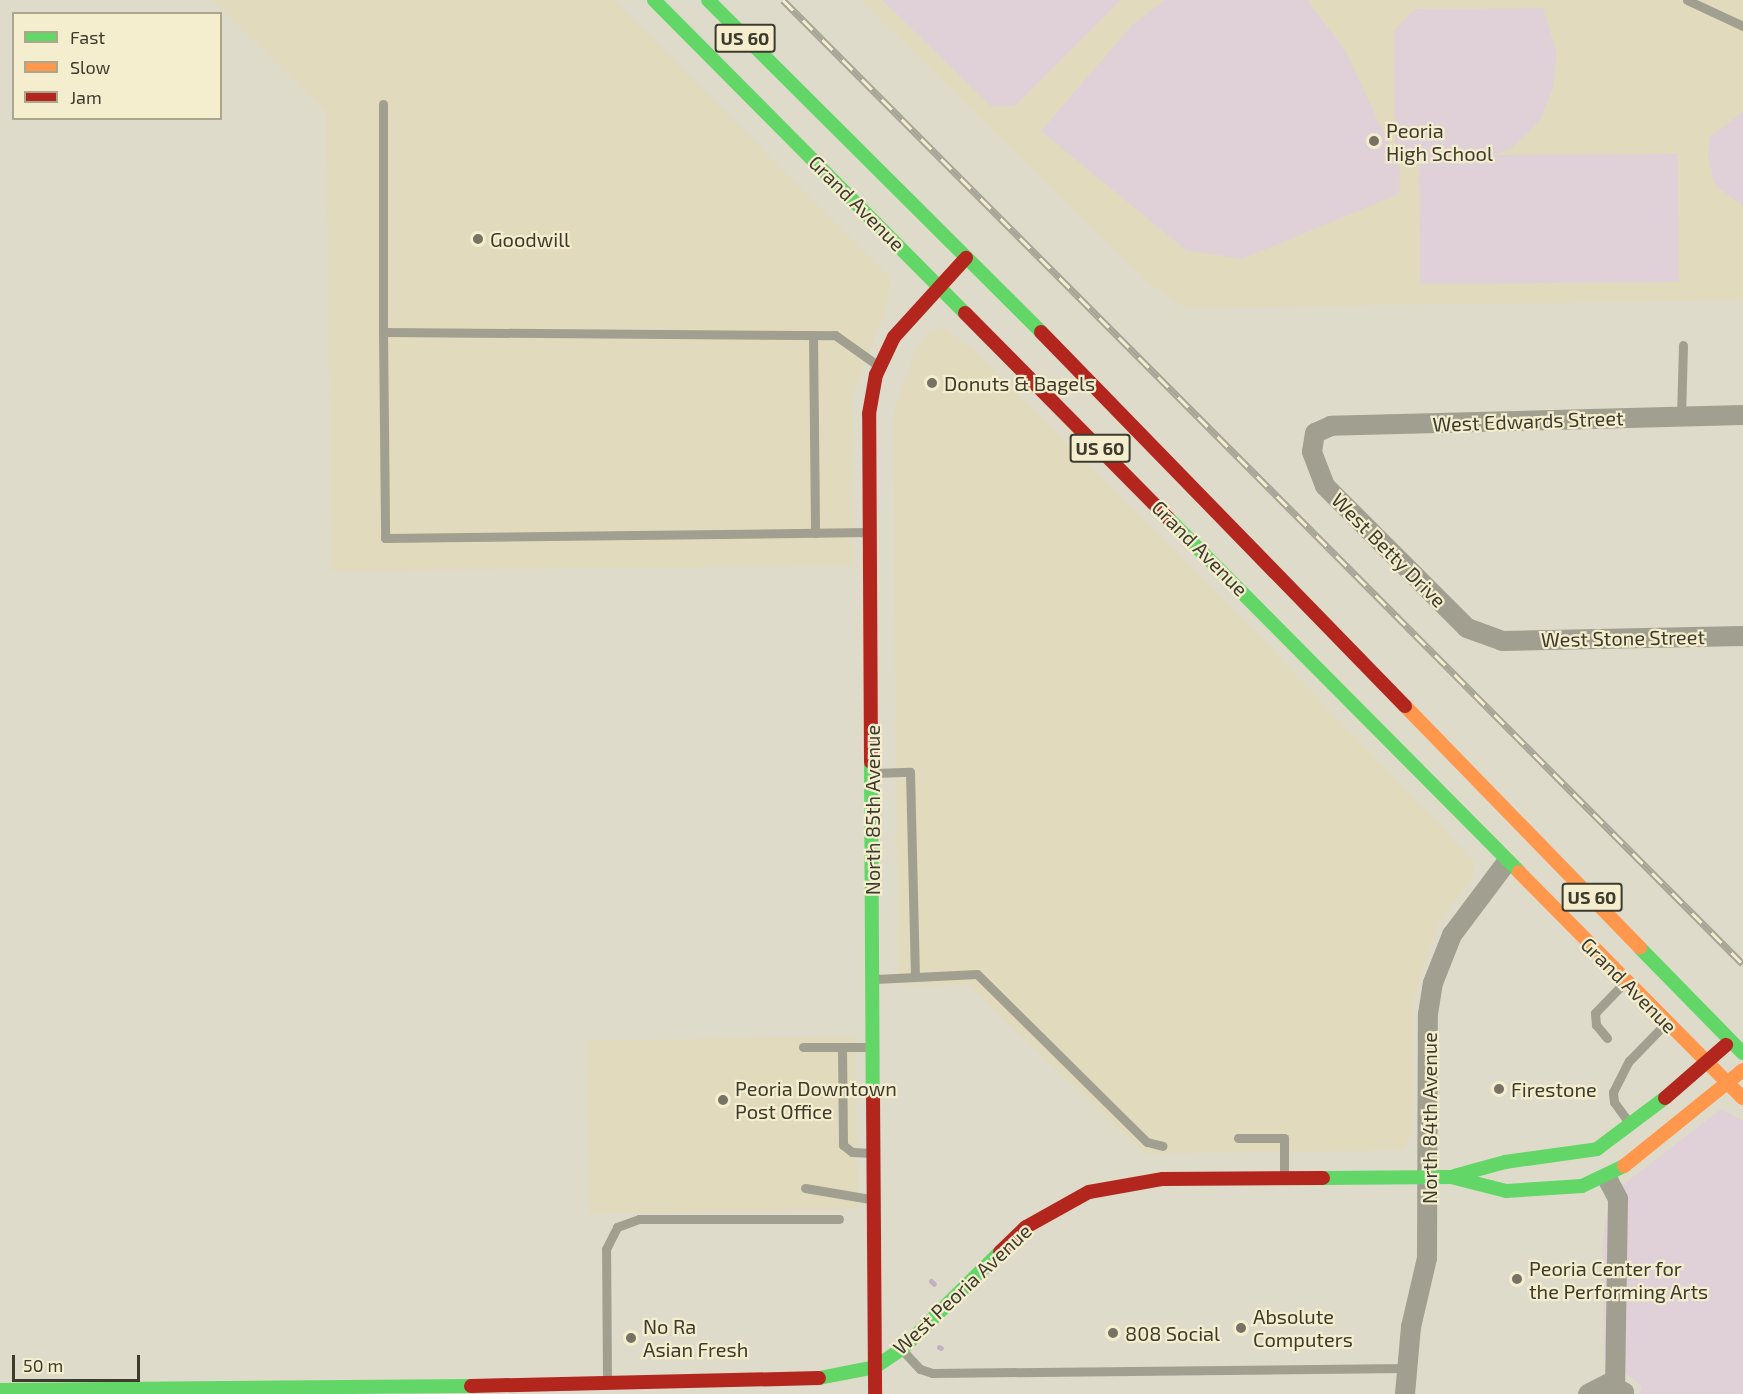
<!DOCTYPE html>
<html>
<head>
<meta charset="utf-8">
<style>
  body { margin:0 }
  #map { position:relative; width:1743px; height:1394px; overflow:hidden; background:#dfdbca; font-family:"Exo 2",sans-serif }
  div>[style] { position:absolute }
  .built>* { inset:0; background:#e1dabd; transform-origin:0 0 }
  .green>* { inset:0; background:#e0d1d9 }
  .stream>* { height:5px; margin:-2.5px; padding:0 2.5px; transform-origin:2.5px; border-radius:2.5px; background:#c4b0c2 }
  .lane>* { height:9px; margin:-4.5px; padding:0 4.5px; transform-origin:4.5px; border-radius:4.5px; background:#a19f90 }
  .street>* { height:20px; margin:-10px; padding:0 10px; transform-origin:10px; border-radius:10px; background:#a19f90 }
  .fast>* { height:14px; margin:-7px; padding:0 7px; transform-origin:7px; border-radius:7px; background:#63d668 }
  .slow>* { height:14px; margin:-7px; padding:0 7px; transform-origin:7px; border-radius:7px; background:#ff974d }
  .jam>* { height:14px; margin:-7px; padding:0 7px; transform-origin:7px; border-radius:7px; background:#b3261e }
  .rail>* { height:7px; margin-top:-3.5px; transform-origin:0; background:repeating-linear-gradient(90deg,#f5eece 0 14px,#a8a597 0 28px); box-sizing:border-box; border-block:2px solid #a8a597 }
  .dots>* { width:16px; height:16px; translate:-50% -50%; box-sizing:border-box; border:3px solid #f5eece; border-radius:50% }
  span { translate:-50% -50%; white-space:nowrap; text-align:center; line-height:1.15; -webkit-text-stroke:4.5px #f5eece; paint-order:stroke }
  .shield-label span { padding:2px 4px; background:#f5eece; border:2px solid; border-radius:4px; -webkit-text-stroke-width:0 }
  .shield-label { font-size:18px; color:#3d3b2e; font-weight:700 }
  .poi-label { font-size:20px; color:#3d3b2e }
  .left { translate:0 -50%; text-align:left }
  .street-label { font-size:20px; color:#3d3b2e }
  .legend { position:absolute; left:12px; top:12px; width:210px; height:108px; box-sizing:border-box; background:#f5eece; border:2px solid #aba68e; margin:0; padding:8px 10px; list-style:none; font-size:18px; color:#3d3b2e }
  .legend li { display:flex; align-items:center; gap:12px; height:30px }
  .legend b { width:30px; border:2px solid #aba68e }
  .scale { position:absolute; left:12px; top:1355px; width:128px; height:27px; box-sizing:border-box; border:3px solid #3d3b2e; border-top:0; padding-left:8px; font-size:18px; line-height:21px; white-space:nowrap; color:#3d3b2e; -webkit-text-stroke:4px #f5eece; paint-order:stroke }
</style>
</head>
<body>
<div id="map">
  <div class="built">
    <div style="clip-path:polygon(212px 0,615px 0,890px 277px,888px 304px,852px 396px,853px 566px,331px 571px,326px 112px)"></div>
    <div style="clip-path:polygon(860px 0,1743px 0,1743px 300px,1185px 308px,1149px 283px)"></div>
    <div style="clip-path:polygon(944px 329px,972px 348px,1217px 593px,1473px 860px,1474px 875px,1439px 922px,1413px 1000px,1412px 1134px,1403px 1150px,1145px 1154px,969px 985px,898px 986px,893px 414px,915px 351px,931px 330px)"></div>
    <div style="left:855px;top:1036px;width:173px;height:269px;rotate:89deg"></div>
  </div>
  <div class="green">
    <div style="clip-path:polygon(882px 0,1121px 0,1016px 105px,992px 107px)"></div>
    <div style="clip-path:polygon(1165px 0,1307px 0,1345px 50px,1400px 168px,1399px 194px,1242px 259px,1186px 250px,1041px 131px,1132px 25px)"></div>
    <div style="clip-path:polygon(1543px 8px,1557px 54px,1553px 88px,1540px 121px,1513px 147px,1494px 155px,1678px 154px,1679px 282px,1420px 284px,1419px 156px,1395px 155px,1394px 31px,1414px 9px)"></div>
    <div style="clip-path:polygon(1743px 112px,1743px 206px,1715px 185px,1708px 156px,1710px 137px)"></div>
    <div style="clip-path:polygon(1721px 1109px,1743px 1121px,1743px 1394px,1639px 1394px,1642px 1386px,1604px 1356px,1603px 1236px,1611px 1194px)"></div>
  </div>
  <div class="stream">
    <div style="left:931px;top:1281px;width:4px;rotate:45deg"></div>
    <div style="left:939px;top:1347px;width:2px;rotate:27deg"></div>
  </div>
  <div class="lane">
    <div style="left:1687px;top:0;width:62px;rotate:24.9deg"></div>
    <div style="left:383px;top:104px;width:228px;rotate:90deg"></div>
    <div style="left:383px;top:332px;width:452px;rotate:0.4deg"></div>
    <div style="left:835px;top:335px;width:52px;rotate:35.5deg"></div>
    <div style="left:383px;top:332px;width:206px;rotate:89.4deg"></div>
    <div style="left:385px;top:538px;width:483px;rotate:-0.7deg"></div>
    <div style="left:813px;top:335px;width:198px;rotate:89.4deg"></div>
    <div style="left:1681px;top:417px;width:72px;rotate:-88.4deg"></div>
    <div style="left:875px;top:773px;width:35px;rotate:-2deg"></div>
    <div style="left:910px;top:772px;width:205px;rotate:88.6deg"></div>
    <div style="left:875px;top:979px;width:102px;rotate:-2.8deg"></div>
    <div style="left:977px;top:974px;width:239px;rotate:44.7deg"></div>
    <div style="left:1147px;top:1142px;width:16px;rotate:14deg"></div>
    <div style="left:1607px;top:1038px;width:17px;rotate:-130deg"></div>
    <div style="left:1596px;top:1025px;width:12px;rotate:-95deg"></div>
    <div style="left:1595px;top:1013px;width:40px;rotate:-46deg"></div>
    <div style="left:803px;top:1047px;width:68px"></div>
    <div style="left:842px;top:1047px;width:98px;rotate:89.4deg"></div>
    <div style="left:843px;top:1145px;width:11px;rotate:38deg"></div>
    <div style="left:852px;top:1152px;width:20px;rotate:3deg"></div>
    <div style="left:1630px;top:1124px;width:27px;rotate:-126deg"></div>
    <div style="left:1614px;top:1102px;width:10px;rotate:-96deg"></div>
    <div style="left:1613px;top:1092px;width:35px;rotate:-63deg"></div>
    <div style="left:1629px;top:1061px;width:49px;rotate:-45.8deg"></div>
    <div style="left:1238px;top:1138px;width:46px"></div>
    <div style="left:1284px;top:1138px;width:35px;rotate:90deg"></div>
    <div style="left:805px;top:1188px;width:66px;rotate:9.6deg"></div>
    <div style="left:905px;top:1353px;width:22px;rotate:47deg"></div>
    <div style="left:920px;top:1369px;width:13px;rotate:18deg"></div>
    <div style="left:932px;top:1373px;width:473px;rotate:-0.6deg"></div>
    <div style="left:607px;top:1381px;width:132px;rotate:-90.4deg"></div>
    <div style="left:606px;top:1249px;width:25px;rotate:-63deg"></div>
    <div style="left:617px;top:1227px;width:23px;rotate:-20deg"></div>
    <div style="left:639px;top:1219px;width:200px"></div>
  </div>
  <div class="street">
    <div style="left:1743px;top:415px;width:412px;rotate:178.5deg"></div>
    <div style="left:1331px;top:426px;width:17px;rotate:156deg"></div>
    <div style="left:1315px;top:433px;width:19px;rotate:99deg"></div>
    <div style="left:1312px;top:452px;width:36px;rotate:69deg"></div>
    <div style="left:1325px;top:486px;width:201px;rotate:45deg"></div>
    <div style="left:1467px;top:628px;width:37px;rotate:20deg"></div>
    <div style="left:1502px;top:641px;width:241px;rotate:-1.2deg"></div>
    <div style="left:1607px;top:1178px;width:24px;rotate:62deg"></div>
    <div style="left:1618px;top:1199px;width:186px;rotate:90.9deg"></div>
    <div style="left:1405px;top:1394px;width:67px;rotate:-84.9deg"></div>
    <div style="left:1411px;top:1327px;width:71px;rotate:-76.9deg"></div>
    <div style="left:1427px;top:1258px;width:244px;rotate:-89.8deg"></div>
    <div style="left:1428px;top:1014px;width:31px;rotate:-81deg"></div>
    <div style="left:1433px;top:983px;width:52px;rotate:-68.4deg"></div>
    <div style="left:1452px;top:935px;width:90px;rotate:-53.1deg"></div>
    <div style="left:1588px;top:1394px;width:22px;rotate:-27deg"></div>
    <div style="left:1608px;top:1384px;width:18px;rotate:27deg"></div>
  </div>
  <div class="fast">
    <div style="left:654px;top:0;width:441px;rotate:45.2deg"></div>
    <div style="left:708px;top:0;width:470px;rotate:44.9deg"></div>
    <div style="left:1168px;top:518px;width:499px;rotate:45.2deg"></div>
    <div style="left:871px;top:762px;width:331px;rotate:89.7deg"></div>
    <div style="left:1640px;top:948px;width:147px;rotate:45.6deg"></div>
    <div style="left:1454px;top:1176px;width:53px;rotate:-15.4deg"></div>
    <div style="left:1505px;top:1162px;width:93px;rotate:-8deg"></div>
    <div style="left:1597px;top:1149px;width:85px;rotate:-36.9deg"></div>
    <div style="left:1323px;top:1178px;width:128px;rotate:-0.4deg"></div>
    <div style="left:1451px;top:1177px;width:57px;rotate:14.3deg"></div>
    <div style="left:1506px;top:1191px;width:76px;rotate:-3.8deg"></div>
    <div style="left:1582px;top:1186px;width:47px;rotate:-25.5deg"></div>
    <div style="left:819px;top:1378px;width:57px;rotate:-11.1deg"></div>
    <div style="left:875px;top:1367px;width:32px;rotate:-34deg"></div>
    <div style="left:902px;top:1349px;width:138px;rotate:-44.7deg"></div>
    <div style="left:0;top:1390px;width:471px;rotate:-0.5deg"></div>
  </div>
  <div class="slow">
    <div style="left:1405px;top:706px;width:337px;rotate:45.8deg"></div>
    <div style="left:1519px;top:872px;width:318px;rotate:45.3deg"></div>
    <div style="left:1624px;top:1166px;width:153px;rotate:-38.9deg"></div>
  </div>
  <div class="jam">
    <div style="left:965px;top:313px;width:289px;rotate:45.3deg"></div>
    <div style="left:1041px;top:332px;width:522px;rotate:45.78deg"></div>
    <div style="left:871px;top:762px;width:348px;rotate:-90.3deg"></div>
    <div style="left:869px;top:414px;width:40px;rotate:-80deg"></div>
    <div style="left:876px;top:375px;width:42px;rotate:-64.7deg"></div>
    <div style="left:894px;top:337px;width:107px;rotate:-47.7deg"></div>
    <div style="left:873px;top:1093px;width:301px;rotate:89.6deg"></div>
    <div style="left:1665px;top:1098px;width:81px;rotate:-41deg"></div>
    <div style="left:1000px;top:1252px;width:36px;rotate:-44deg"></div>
    <div style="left:1026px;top:1227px;width:72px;rotate:-29.1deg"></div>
    <div style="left:1089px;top:1192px;width:75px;rotate:-10deg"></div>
    <div style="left:1163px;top:1179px;width:160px;rotate:-0.4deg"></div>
    <div style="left:471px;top:1386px;width:348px;rotate:-1.3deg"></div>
  </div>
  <div class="rail">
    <div style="left:783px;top:0;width:1360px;rotate:45.12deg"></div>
  </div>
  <div class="dots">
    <div style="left:1374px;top:141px;background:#767365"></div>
    <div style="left:478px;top:239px;background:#767365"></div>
    <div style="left:932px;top:383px;background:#767365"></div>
    <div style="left:1499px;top:1089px;background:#767365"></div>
    <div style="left:723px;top:1100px;background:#767365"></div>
    <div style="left:1517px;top:1279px;background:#767365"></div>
    <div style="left:1241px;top:1328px;background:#767365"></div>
    <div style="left:1113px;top:1333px;background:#767365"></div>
    <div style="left:631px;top:1338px;background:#767365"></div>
  </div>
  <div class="shield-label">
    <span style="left:745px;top:38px">US 60</span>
    <span style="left:1100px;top:448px">US 60</span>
    <span style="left:1592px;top:897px">US 60</span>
  </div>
  <div class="poi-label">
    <span class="left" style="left:1386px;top:142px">Peoria<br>High School</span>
    <span class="left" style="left:490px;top:239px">Goodwill</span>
    <span class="left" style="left:944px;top:383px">Donuts &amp; Bagels</span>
    <span class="left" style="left:735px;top:1100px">Peoria Downtown<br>Post Office</span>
    <span class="left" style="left:1511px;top:1089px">Firestone</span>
    <span class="left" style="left:1529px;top:1280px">Peoria Center for<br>the Performing Arts</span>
    <span class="left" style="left:1253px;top:1328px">Absolute<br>Computers</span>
    <span class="left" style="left:643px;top:1338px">No Ra<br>Asian Fresh</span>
    <span class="left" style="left:1125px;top:1333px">808 Social</span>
  </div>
  <div class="street-label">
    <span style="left:857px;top:203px;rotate:45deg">Grand Avenue</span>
    <span style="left:1528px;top:421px;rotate:-2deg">West Edwards Street</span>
    <span style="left:1200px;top:548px;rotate:45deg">Grand Avenue</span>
    <span style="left:1389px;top:550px;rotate:45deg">West Betty Drive</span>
    <span style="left:1623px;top:638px;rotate:-1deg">West Stone Street</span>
    <span style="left:872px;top:810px;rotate:-90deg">North 85th Avenue</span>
    <span style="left:1629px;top:985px;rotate:45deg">Grand Avenue</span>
    <span style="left:1429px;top:1118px;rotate:-90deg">North 84th Avenue</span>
    <span style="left:962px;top:1289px;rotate:-43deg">West Peoria Avenue</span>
  </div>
  <ul class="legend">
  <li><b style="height:8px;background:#63d668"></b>Fast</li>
  <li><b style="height:8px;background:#ff974d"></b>Slow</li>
  <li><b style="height:8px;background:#b3261e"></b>Jam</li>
  </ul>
  <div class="scale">50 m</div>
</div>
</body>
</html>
